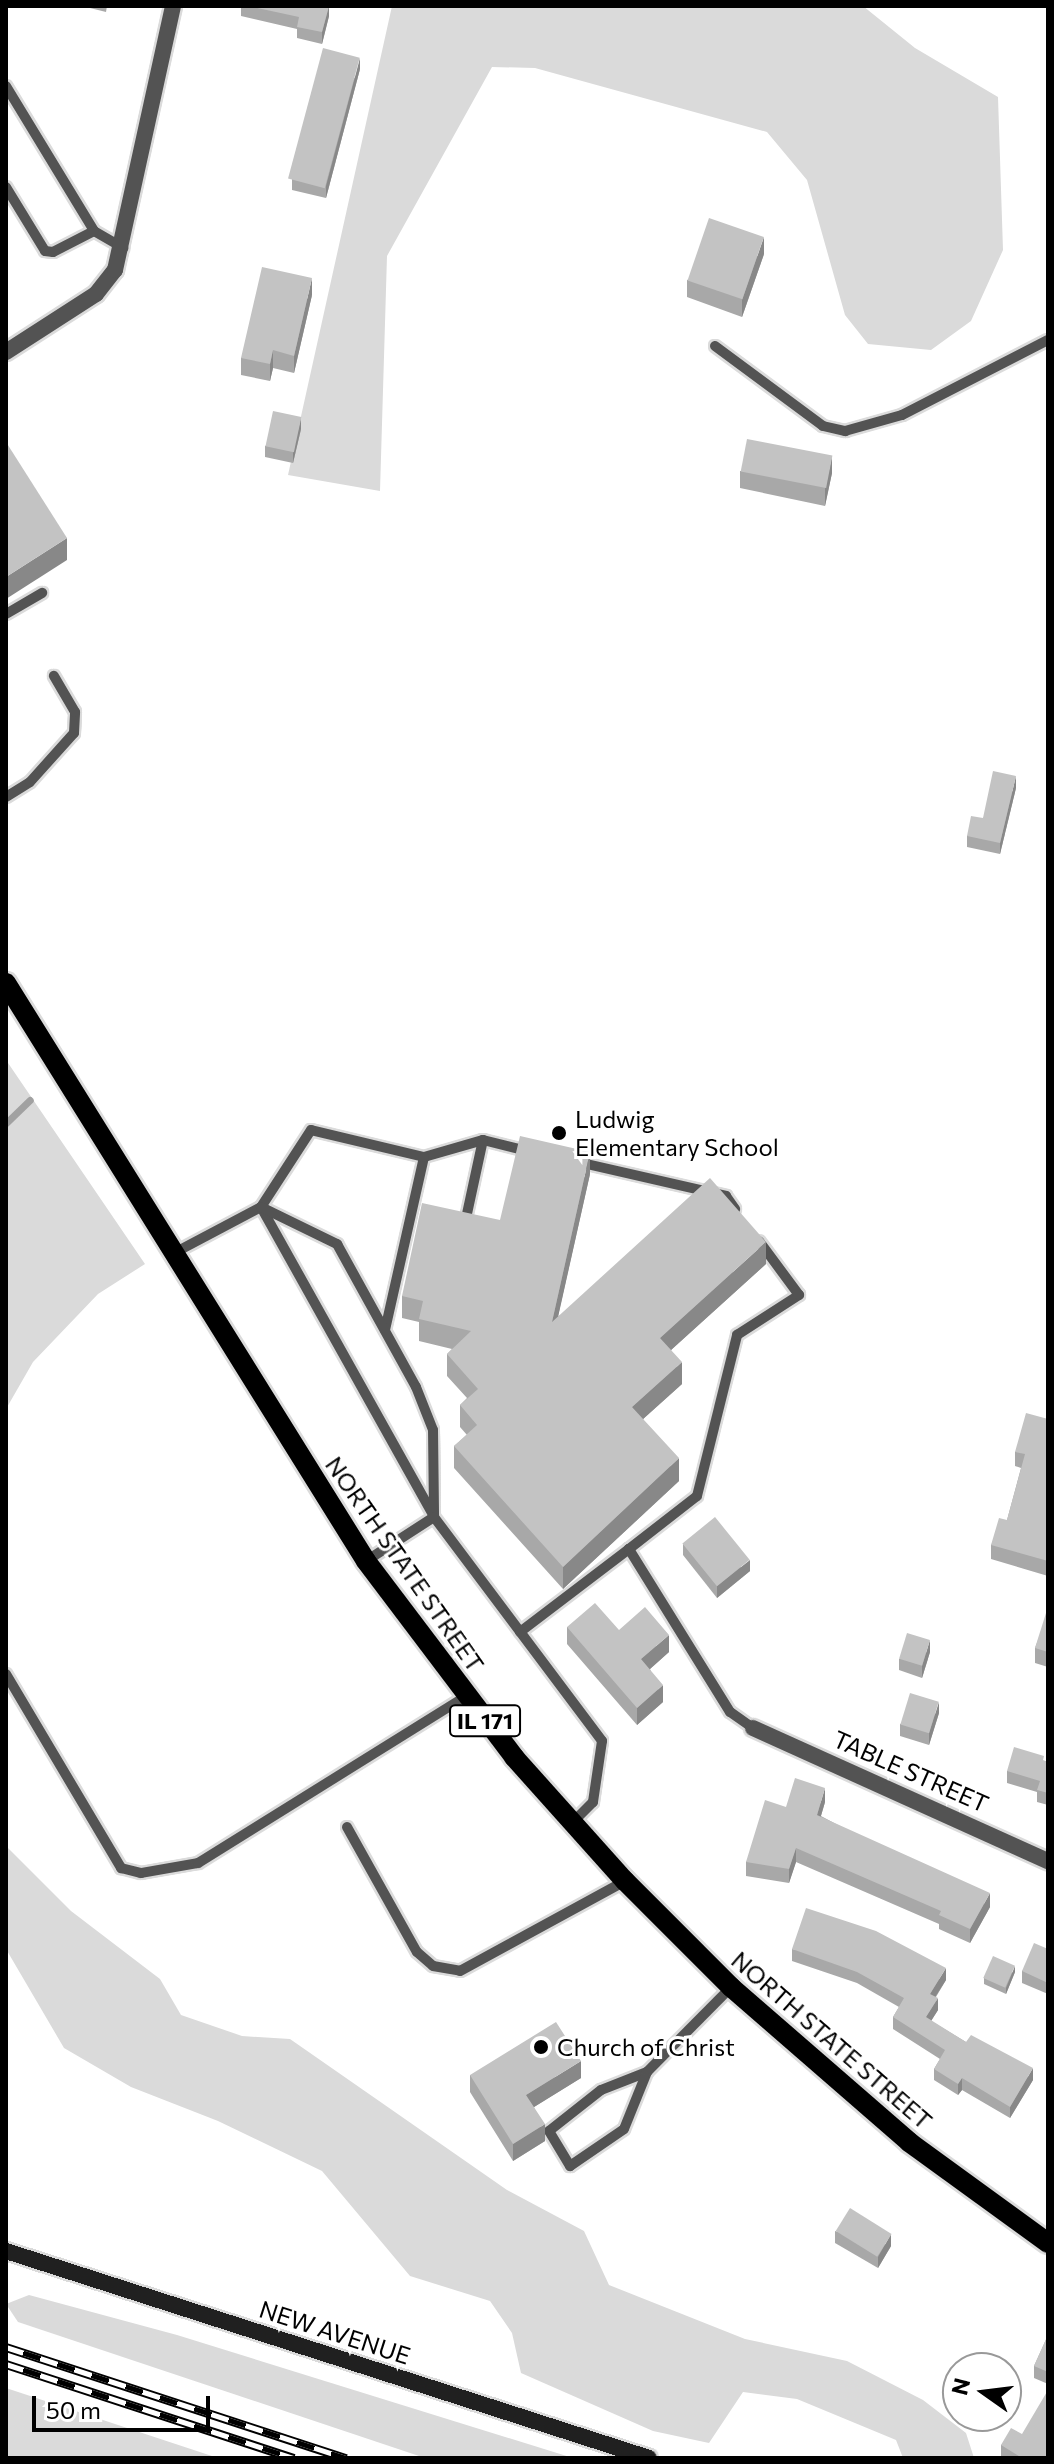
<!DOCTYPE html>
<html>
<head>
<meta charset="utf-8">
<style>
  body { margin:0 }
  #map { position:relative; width:1054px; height:2464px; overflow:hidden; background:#fff; font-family:Commissioner,sans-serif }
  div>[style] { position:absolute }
  .green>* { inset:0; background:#dadada }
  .stream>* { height:7px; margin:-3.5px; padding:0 3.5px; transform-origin:3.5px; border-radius:3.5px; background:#a1a1a1 }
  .roads { filter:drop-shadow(2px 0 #dbdbdb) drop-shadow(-2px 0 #dbdbdb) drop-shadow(0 2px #dbdbdb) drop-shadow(0 -2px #dbdbdb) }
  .lane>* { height:10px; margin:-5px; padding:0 5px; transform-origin:5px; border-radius:5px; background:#535353 }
  .street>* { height:16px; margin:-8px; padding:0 8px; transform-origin:8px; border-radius:8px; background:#535353 }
  .secondary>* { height:16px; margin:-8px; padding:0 8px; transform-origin:8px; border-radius:8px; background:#202020 }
  .primary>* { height:20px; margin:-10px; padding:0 10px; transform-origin:10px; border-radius:10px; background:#000 }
  .rail>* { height:9px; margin-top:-4.5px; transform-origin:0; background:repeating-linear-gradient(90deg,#fff 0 18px,#000 0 36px); box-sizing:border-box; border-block:2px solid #000 }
  .wall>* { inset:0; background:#a8a8a8 }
  .shaded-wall>* { inset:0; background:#888 }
  .building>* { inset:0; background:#c3c3c3; transform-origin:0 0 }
  .dots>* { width:22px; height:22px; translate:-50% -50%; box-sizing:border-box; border:4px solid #fff; border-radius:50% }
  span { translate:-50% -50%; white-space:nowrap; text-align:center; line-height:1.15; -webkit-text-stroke:6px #fff; paint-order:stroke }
  .shield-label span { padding:2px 6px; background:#fff; border:2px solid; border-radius:6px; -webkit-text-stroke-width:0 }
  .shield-label { font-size:22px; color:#000; font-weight:700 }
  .poi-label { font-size:24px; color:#000 }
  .left { translate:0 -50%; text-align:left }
  .street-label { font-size:24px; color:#000 }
  .frame { position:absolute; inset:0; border:8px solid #000; pointer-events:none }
  .north { position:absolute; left:942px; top:2352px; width:80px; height:80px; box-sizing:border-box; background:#fff; border:2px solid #999; border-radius:50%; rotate:284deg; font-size:22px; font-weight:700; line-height:32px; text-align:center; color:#000 }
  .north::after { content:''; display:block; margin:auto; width:28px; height:36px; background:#000; clip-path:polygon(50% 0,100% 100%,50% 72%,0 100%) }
  .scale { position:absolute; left:32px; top:2396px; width:178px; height:36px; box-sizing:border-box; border:4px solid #000; border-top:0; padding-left:10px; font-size:24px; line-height:28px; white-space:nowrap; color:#000; -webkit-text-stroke:6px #fff; paint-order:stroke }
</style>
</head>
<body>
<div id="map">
  <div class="green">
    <div style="clip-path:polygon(392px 6px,863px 6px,915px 48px,998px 97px,1003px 250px,971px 321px,931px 350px,868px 344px,845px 315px,807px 180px,767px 132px,535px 68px,492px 67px,387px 256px,380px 491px,288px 475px)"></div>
    <div style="clip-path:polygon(6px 1060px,145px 1264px,98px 1294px,33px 1362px,6px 1409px)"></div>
    <div style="clip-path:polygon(6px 1846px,71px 1911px,160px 1979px,181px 2015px,242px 2036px,290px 2039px,507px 2190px,584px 2231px,609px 2285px,745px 2339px,847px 2361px,923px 2400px,966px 2433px,974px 2458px,903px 2458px,896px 2440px,797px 2399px,743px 2392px,709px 2443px,653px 2431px,521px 2373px,512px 2333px,490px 2301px,410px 2276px,322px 2171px,218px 2121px,131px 2087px,64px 2048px,6px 1949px)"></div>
    <div style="clip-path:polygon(29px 2295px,177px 2335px,573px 2458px,425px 2458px,18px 2322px,6px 2304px)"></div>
    <div style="clip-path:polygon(6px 2388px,218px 2458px,6px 2458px)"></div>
  </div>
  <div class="stream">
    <div style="left:6px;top:1123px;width:33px;rotate:-44deg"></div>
  </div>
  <div class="roads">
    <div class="lane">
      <div style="left:6px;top:86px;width:170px;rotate:58.7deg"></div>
      <div style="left:94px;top:231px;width:34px;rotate:30deg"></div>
      <div style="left:6px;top:187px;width:75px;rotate:58.6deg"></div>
      <div style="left:45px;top:251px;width:8px;rotate:7deg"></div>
      <div style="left:53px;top:252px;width:46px;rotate:-27.1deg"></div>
      <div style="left:715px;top:346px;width:134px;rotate:36.5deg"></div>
      <div style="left:823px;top:426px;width:23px;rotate:13deg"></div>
      <div style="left:845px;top:431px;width:59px;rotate:-15.7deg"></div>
      <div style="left:902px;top:415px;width:164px;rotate:-27.2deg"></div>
      <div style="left:6px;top:614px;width:42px;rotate:-30.3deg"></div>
      <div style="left:6px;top:797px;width:28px;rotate:-32deg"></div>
      <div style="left:30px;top:782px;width:66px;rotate:-48.1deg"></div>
      <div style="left:74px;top:733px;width:21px;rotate:-87deg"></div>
      <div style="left:75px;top:712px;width:42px;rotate:-120.3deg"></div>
      <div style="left:424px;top:1157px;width:61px;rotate:-16.1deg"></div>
      <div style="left:483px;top:1140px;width:45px;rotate:14deg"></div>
      <div style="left:578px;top:1162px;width:152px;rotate:12.9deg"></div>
      <div style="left:726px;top:1196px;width:16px;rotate:55deg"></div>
      <div style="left:465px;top:1223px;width:85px;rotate:-77.8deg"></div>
      <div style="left:174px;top:1253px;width:98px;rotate:-27.9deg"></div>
      <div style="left:261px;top:1207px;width:355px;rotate:60.8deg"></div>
      <div style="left:434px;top:1517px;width:81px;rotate:147.1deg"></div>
      <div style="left:385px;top:1330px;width:177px;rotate:-77.3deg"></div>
      <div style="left:424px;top:1157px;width:116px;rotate:-166.6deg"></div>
      <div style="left:311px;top:1130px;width:92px;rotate:123deg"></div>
      <div style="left:261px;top:1207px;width:85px;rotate:26deg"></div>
      <div style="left:337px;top:1244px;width:163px;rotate:61.1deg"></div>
      <div style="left:416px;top:1387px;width:46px;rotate:68.4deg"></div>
      <div style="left:433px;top:1430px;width:87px;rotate:89.3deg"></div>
      <div style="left:434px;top:1517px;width:280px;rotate:53.1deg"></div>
      <div style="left:602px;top:1741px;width:62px;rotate:98.4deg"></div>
      <div style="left:593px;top:1802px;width:30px;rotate:135deg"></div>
      <div style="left:520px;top:1632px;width:137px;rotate:-37.3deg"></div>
      <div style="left:6px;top:1674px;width:226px;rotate:59.3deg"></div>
      <div style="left:121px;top:1868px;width:21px;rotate:14deg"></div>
      <div style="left:141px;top:1873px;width:58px;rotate:-10deg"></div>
      <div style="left:198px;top:1863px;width:316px;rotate:-31.9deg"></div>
      <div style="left:753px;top:1728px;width:28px;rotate:-145deg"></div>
      <div style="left:730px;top:1712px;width:192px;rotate:-121.8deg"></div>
      <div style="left:629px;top:1549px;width:86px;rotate:-37.9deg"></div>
      <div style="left:697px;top:1496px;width:166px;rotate:-76deg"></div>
      <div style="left:737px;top:1335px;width:74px;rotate:-32.8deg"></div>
      <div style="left:799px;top:1295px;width:67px;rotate:-126.5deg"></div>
      <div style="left:347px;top:1827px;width:143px;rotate:60.8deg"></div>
      <div style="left:417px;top:1952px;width:21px;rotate:41deg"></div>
      <div style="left:433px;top:1966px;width:27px;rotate:10deg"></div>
      <div style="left:460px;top:1971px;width:188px;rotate:-28.6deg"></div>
      <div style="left:647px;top:2072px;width:49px;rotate:158.6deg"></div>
      <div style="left:601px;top:2090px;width:66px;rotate:141.7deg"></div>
      <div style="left:549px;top:2131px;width:41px;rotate:59deg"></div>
      <div style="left:570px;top:2166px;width:65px;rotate:-34.4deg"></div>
      <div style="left:624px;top:2129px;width:61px;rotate:-68deg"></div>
      <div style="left:647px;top:2072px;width:120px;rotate:-45.3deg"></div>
    </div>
    <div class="street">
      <div style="left:6px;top:352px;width:107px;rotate:-32.8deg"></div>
      <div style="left:96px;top:294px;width:31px;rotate:-52deg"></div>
      <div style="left:115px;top:270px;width:270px;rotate:-77.6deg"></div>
      <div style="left:753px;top:1728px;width:324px;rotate:24.3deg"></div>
    </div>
    <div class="secondary">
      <div style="left:6px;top:2251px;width:675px;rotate:17.84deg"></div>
    </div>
    <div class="primary">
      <div style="left:6px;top:983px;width:681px;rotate:58.08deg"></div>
      <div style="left:366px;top:1561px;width:246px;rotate:52.9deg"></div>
      <div style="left:514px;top:1757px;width:166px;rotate:48.2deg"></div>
      <div style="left:625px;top:1881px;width:150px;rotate:45deg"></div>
      <div style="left:731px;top:1987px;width:236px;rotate:41deg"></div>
      <div style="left:909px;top:2142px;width:172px;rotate:36deg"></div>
    </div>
  </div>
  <div class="rail">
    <div style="left:6px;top:2347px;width:358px;rotate:18.1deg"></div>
    <div style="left:6px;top:2364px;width:303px;rotate:18.1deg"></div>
  </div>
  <div class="wall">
    <div style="clip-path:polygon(82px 6px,107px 6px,106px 12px)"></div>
    <div style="clip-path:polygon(241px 6px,329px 6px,329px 16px,322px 44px,297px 38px,297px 29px,241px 16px)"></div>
    <div style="clip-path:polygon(360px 69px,326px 198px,292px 190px,292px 179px)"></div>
    <div style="clip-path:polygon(764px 254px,742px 317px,687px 297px,687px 280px)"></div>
    <div style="clip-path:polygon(312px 295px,294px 373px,273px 368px,270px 381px,241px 375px,241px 358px)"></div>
    <div style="clip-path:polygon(301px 429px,293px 463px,265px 457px,265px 446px)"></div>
    <div style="clip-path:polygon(740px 471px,832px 473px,825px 506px,740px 488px)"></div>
    <div style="clip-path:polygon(1016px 788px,1000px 854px,967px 847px,967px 836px,983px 818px)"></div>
    <div style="clip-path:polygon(590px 1174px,558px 1316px,766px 1264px,671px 1350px,682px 1384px,643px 1419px,679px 1481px,563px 1589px,454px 1468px,454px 1446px,467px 1435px,460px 1427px,460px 1405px,467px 1398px,447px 1376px,447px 1354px,452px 1349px,419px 1341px,419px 1322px,402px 1318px,402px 1296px,500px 1220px)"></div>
    <div style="clip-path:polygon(1048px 1419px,1048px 1576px,991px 1559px,991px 1545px,1007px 1520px,1021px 1468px,1015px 1466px,1015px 1452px)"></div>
    <div style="clip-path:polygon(683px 1544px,750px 1571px,717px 1598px,683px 1555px)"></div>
    <div style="clip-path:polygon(1048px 1614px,1048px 1667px,1035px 1663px,1035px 1648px)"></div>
    <div style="clip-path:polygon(567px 1627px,619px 1630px,669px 1652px,650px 1669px,663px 1702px,637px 1725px,567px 1644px)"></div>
    <div style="clip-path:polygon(930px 1652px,922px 1678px,899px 1670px,899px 1659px)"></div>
    <div style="clip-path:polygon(939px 1713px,929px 1745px,900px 1736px,900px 1724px)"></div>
    <div style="clip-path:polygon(1044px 1761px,1048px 1762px,1048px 1805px,1037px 1802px,1037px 1792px,1007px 1783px,1007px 1771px)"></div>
    <div style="clip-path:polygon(825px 1802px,821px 1816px,990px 1907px,970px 1943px,939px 1929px,939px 1924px,796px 1862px,789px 1883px,746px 1876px,746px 1862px,786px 1807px)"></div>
    <div style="clip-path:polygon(792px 1949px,946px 1980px,936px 1997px,938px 2010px,931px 2021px,966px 2042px,1033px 2080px,1010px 2118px,962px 2090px,958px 2095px,934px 2080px,934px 2069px,940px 2059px,893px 2029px,893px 2017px,899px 2007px,857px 1983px,792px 1961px)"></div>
    <div style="clip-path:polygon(1048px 1949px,1048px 1994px,1022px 1983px,1022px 1971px)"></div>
    <div style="clip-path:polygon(1015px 1972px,1006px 1994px,984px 1984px,984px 1978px)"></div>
    <div style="clip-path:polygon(470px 2075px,581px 2078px,534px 2107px,545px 2141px,513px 2161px,470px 2092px)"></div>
    <div style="clip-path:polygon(835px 2231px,891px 2246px,878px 2268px,835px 2243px)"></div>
    <div style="clip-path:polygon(1048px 2335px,1048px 2384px,1034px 2378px,1034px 2366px)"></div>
    <div style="clip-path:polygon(1022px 2434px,1048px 2458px,1001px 2458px,1001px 2445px)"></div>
  </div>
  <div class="shaded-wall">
    <div style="clip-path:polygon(329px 6px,329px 16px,322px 44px,322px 32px)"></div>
    <div style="clip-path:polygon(360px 58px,360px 69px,326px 198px,326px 186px)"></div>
    <div style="clip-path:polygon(764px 237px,764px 254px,742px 317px,742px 300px)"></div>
    <div style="clip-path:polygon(312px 278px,312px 295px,294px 373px,294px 356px)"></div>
    <div style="clip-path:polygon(273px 350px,273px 368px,270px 381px,270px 364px)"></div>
    <div style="clip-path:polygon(301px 417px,301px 429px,293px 463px,293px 452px)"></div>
    <div style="clip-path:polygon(832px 456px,832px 473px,825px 506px,825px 489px)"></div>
    <div style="clip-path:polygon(67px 538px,67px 560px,6px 599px,6px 577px)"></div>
    <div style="clip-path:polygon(1016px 776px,1016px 788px,1000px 854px,1000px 843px)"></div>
    <div style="clip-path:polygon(590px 1152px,590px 1174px,552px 1344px,552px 1322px)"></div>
    <div style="clip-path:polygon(766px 1242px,766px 1264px,660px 1360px,660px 1338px)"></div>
    <div style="clip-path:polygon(682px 1362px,682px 1384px,632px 1429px,632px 1407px)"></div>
    <div style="clip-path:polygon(679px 1458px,679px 1481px,563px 1589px,563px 1567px)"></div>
    <div style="clip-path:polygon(750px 1560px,750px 1571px,717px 1598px,717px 1586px)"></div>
    <div style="clip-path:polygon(669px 1635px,669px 1652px,641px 1677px,641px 1659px)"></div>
    <div style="clip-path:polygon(930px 1640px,930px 1652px,922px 1678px,922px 1666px)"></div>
    <div style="clip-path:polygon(663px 1685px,663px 1702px,637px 1725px,637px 1708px)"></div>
    <div style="clip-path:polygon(939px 1702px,939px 1713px,929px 1745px,929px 1733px)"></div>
    <div style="clip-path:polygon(825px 1788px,825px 1802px,817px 1829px,817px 1815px)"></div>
    <div style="clip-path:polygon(796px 1848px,796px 1862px,789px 1883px,789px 1869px)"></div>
    <div style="clip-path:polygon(990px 1893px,990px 1907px,970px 1943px,970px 1929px)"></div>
    <div style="clip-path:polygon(1015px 1966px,1015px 1972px,1006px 1994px,1006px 1988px)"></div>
    <div style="clip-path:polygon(946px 1968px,946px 1980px,930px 2005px,930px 1994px)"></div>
    <div style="clip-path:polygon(938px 1998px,938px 2010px,926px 2029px,926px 2017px)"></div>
    <div style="clip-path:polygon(581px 2061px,581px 2078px,526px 2112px,526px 2095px)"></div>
    <div style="clip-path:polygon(1033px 2068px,1033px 2080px,1010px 2118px,1010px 2107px)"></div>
    <div style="clip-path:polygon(962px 2078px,962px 2090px,958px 2095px,958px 2084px)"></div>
    <div style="clip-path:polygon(545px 2124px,545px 2141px,513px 2161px,513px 2144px)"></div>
    <div style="clip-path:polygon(891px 2234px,891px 2246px,878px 2268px,878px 2257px)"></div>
  </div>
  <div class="building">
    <div style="clip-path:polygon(248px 6px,329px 6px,322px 32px,297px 27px,299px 17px)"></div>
    <div style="left:323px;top:48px;width:38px;height:135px;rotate:15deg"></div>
    <div style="left:709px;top:218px;width:58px;height:66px;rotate:19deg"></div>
    <div style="clip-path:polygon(262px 267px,312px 278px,294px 356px,273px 350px,270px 364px,241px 358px)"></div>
    <div style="left:273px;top:411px;width:29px;height:36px;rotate:12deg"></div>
    <div style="left:747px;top:439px;width:87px;height:33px;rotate:11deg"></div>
    <div style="clip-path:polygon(6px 442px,67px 538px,6px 577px)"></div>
    <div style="clip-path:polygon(993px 771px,1016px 776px,1000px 843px,967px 836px,971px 816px,983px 818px)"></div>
    <div style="clip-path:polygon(520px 1136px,590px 1152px,552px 1322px,710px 1178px,766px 1242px,660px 1338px,682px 1362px,632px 1407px,679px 1458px,563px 1567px,454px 1446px,477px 1425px,460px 1405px,478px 1389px,447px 1354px,471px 1331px,419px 1319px,423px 1301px,402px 1296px,422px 1203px,500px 1220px)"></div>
    <div style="clip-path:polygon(1026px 1413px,1048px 1419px,1048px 1561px,991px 1545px,999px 1518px,1007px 1520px,1025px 1454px,1015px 1452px)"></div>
    <div style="left:715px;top:1517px;width:55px;height:42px;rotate:51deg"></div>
    <div style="clip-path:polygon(595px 1603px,619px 1630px,645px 1607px,669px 1635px,641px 1659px,663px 1685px,637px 1708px,567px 1627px)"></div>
    <div style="clip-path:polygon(1046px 1613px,1048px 1614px,1048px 1652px,1035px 1648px)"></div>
    <div style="left:907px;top:1633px;width:24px;height:27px;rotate:17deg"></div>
    <div style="left:910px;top:1693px;width:30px;height:33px;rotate:17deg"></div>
    <div style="clip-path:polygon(1014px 1747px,1044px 1756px,1043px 1760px,1048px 1762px,1048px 1793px,1037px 1790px,1040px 1781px,1007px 1771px)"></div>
    <div style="clip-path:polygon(795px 1778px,825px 1788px,817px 1815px,990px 1893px,970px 1929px,939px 1915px,941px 1911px,796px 1848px,789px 1869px,746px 1862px,765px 1800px,786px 1807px)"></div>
    <div style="clip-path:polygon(806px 1908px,876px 1931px,946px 1968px,930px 1994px,938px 1998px,926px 2017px,966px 2042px,971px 2035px,1033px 2068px,1010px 2107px,962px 2078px,958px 2084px,934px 2069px,945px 2050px,893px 2017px,904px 1998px,857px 1972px,792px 1949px)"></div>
    <div style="clip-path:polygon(1034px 1943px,1048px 1949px,1048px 1983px,1022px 1971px)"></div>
    <div style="left:993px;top:1956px;width:24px;height:24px;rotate:24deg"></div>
    <div style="clip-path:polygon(556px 2022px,581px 2061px,526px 2095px,545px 2124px,513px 2144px,470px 2075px)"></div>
    <div style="left:850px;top:2208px;width:49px;height:27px;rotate:32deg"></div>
    <div style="clip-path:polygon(1048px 2335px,1048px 2372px,1034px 2366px)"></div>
    <div style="clip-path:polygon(1048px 2390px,1048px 2458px,1022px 2458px,1001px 2445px,1011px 2428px,1022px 2434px)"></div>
  </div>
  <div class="dots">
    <div style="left:559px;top:1133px;background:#000"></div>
    <div style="left:541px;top:2047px;background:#000"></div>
  </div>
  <div class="shield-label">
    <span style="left:485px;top:1721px">IL 171</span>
  </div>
  <div class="poi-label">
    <span class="left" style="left:575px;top:1133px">Ludwig<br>Elementary School</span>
    <span class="left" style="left:557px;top:2047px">Church of Christ</span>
  </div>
  <div class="street-label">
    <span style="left:405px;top:1564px;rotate:55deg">NORTH STATE STREET</span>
    <span style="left:911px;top:1771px;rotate:24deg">TABLE STREET</span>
    <span style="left:832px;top:2040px;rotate:41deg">NORTH STATE STREET</span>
    <span style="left:335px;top:2332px;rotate:18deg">NEW AVENUE</span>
  </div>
  <div class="frame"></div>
  <div class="north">N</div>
  <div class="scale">50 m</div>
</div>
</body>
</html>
